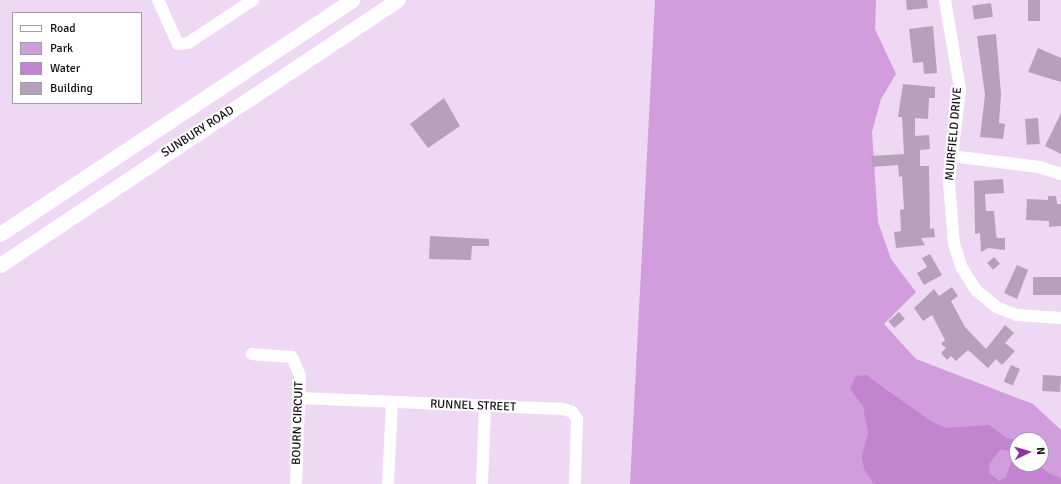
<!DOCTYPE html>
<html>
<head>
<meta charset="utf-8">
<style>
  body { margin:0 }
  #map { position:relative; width:1061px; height:484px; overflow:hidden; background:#efd8f4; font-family:Signika,sans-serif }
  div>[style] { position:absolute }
  .green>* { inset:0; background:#d19ddc }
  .water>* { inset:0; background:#c283cf }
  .building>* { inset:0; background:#b6a0bb; transform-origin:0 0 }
  .minor>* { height:12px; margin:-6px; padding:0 6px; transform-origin:6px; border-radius:6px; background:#fff }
  .major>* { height:15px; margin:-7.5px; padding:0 7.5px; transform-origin:7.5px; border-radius:7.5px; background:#fff }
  span { translate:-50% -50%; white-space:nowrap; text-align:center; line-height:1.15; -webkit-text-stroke:4px #fff; paint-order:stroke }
  .street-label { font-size:12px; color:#150d16 }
  .legend { position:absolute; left:12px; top:12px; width:130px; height:92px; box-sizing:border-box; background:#fff; border:1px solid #a19ea2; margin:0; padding:5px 7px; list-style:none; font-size:12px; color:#150d16 }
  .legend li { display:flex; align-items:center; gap:8px; height:20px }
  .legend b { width:20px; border:1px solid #a19ea2 }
  .north { position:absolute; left:1009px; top:432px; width:40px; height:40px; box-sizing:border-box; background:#fff; border:1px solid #a19ea2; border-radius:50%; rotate:85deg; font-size:11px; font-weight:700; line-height:16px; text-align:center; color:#150d16 }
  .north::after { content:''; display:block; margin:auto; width:14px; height:18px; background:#8d34a0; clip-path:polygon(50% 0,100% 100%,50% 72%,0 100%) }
</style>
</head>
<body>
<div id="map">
  <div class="green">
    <div style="clip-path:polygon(evenodd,655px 0,876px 0,875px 29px,896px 74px,881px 99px,872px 132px,878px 222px,891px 259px,916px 292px,884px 324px,916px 359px,1033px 404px,1061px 430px,1061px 484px,630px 484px,655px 0,1017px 440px,1041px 440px,1041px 464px,1017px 464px,1017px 440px)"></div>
  </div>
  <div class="water">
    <div style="clip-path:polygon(evenodd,866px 375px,932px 422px,946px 428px,989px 425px,1007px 438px,1017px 440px,1017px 464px,1038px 464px,1048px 473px,1061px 478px,1061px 484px,874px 484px,864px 469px,862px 456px,868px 433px,863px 406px,850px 389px,856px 376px,866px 375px,1001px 449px,1009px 451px,1011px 462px,1006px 477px,999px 481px,989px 473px,990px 463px,1001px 449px)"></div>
  </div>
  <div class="building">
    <div style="clip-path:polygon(906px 0,927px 0,928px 8px,907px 10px)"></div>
    <div style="left:1028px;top:0;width:12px;height:21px"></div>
    <div style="left:991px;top:3px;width:14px;height:19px;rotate:82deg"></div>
    <div style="clip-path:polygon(933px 26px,937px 73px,924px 74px,923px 62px,913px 63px,909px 29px)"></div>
    <div style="clip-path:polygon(996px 34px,1001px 94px,999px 123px,1005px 124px,1003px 139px,980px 137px,985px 95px,977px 36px)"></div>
    <div style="clip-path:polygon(1038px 48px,1061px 58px,1061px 82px,1028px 72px)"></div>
    <div style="clip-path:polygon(903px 84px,935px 87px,935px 98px,929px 98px,928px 119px,915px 118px,915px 136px,929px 135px,930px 149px,920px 150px,920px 166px,929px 166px,930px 229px,934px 228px,935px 237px,921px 238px,925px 245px,896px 248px,894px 232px,901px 231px,900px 210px,904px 209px,902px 176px,899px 177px,898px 165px,872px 167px,871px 156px,904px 154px,902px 117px,898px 117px)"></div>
    <div style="clip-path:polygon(444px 98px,460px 126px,428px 148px,410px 124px)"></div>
    <div style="clip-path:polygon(1061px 113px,1061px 154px,1045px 146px)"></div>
    <div style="left:1038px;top:118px;width:26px;height:13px;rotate:86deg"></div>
    <div style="clip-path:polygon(1003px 179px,1004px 193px,985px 194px,986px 211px,994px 211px,996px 234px,997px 238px,1005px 238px,1005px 250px,988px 248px,981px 252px,980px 233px,975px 234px,974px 181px)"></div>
    <div style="clip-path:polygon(1048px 196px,1056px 196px,1057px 204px,1061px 204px,1061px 226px,1049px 227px,1049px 221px,1026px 220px,1027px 199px,1048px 200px)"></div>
    <div style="clip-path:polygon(430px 236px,489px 239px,489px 246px,472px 246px,471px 260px,429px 259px)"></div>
    <div style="clip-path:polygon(930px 254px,942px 275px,924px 285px,917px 273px,927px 267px,922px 258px)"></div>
    <div style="left:994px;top:257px;width:9px;height:9px;rotate:49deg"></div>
    <div style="clip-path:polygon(1017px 265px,1028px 270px,1017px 299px,1004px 293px)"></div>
    <div style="left:1061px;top:277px;width:18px;height:28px;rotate:90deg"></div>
    <div style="clip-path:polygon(952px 287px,958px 296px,951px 301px,965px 327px,986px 349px,1005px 325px,1014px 333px,1005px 343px,1015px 351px,1002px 365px,996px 359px,988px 368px,968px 350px,956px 361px,951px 356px,947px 360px,941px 353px,946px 348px,941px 344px,945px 340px,932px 315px,923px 321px,914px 308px,934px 289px,939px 296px)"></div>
    <div style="left:899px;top:312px;width:9px;height:14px;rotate:49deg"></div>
    <div style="left:1011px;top:365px;width:10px;height:18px;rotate:24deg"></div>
    <div style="left:1043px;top:375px;width:18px;height:16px;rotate:3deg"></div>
  </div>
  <div class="minor">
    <div style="left:158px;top:0;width:48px;rotate:65.6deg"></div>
    <div style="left:178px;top:44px;width:10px;rotate:-6deg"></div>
    <div style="left:188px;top:43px;width:78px;rotate:-33.5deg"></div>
    <div style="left:945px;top:0;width:90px;rotate:80.4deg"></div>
    <div style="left:960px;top:89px;width:95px;rotate:96.7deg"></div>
    <div style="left:949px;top:183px;width:61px;rotate:85.3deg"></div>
    <div style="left:954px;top:244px;width:25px;rotate:72deg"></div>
    <div style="left:962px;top:268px;width:26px;rotate:58deg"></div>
    <div style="left:976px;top:290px;width:26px;rotate:40deg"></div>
    <div style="left:996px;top:307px;width:22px;rotate:21deg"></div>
    <div style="left:1017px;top:315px;width:44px;rotate:3.9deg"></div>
    <div style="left:951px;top:156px;width:89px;rotate:7.1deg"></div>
    <div style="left:1039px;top:167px;width:23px;rotate:18deg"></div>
    <div style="left:252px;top:354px;width:40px;rotate:4.3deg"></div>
    <div style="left:292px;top:357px;width:21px;rotate:67deg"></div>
    <div style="left:300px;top:376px;width:108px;rotate:92.1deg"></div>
    <div style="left:300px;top:398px;width:263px;rotate:2.4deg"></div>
    <div style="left:563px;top:409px;width:9px;rotate:18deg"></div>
    <div style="left:572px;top:412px;width:9px;rotate:54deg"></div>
    <div style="left:577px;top:419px;width:65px;rotate:91.8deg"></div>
    <div style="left:388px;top:484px;width:81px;rotate:-87.2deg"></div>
    <div style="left:482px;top:484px;width:77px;rotate:-87.8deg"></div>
  </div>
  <div class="major">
    <div style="left:0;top:234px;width:423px;rotate:-33.6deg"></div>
    <div style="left:0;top:265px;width:478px;rotate:-33.7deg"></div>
  </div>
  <div class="street-label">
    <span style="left:198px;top:132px;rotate:-33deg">SUNBURY ROAD</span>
    <span style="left:954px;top:134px;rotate:-85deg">MUIRFIELD DRIVE</span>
    <span style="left:473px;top:406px;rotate:2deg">RUNNEL STREET</span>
    <span style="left:298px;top:423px;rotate:-88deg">BOURN CIRCUIT</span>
  </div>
  <ul class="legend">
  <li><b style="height:5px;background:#fff"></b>Road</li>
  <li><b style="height:11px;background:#d19ddc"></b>Park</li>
  <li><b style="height:11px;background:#c283cf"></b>Water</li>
  <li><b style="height:11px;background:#b6a0bb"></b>Building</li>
  </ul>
  <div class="north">N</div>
</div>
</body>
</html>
